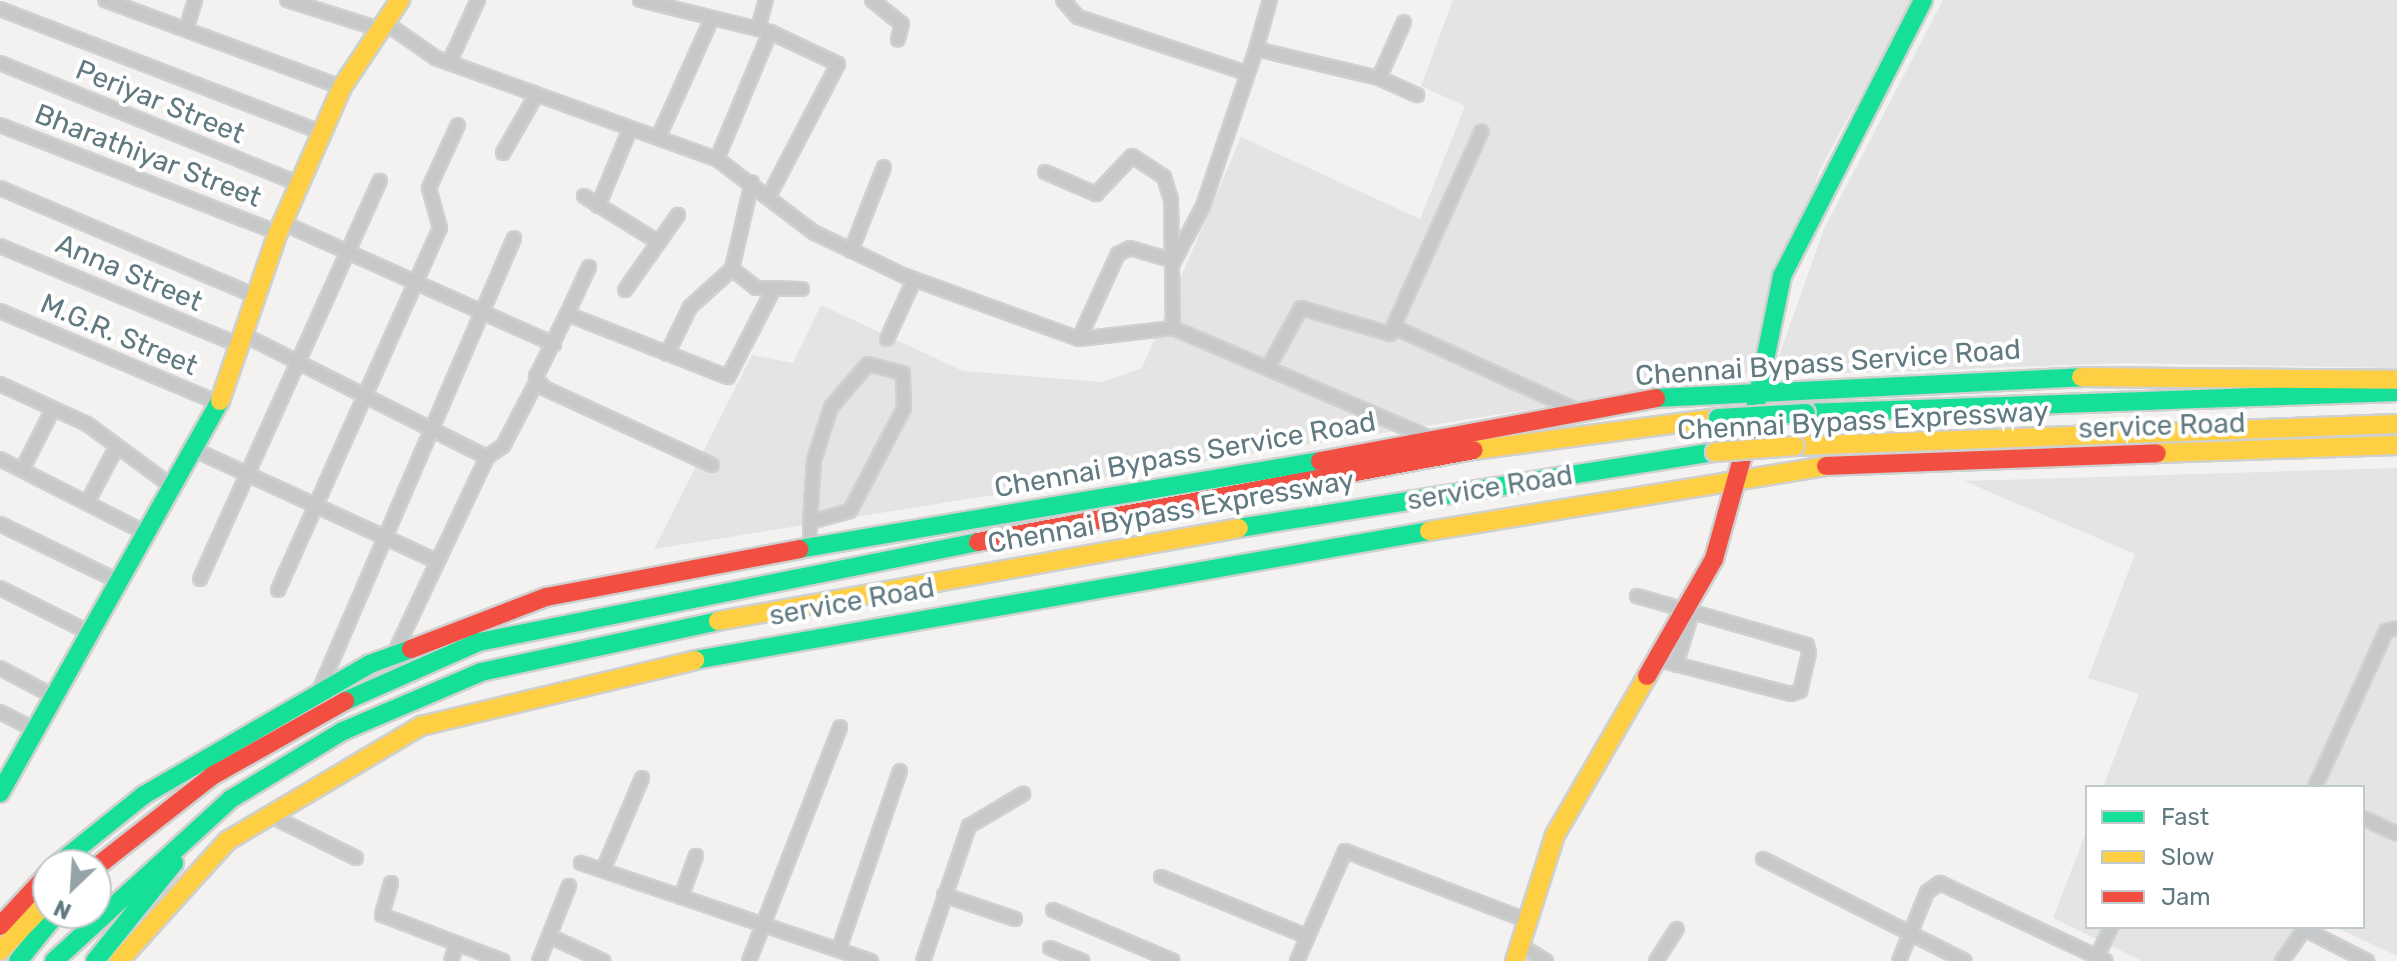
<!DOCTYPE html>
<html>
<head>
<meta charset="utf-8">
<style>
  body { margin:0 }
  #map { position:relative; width:2397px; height:961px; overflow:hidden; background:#f3f2f0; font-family:Rubik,sans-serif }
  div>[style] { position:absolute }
  .built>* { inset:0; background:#e3e4e3 }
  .roads { filter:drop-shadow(2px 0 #cfd0d0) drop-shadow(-2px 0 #cfd0d0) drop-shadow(0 2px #cfd0d0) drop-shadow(0 -2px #cfd0d0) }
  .street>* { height:12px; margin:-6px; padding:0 6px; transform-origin:6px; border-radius:6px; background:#c7c8c9 }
  .fast>* { height:18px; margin:-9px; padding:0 9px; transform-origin:9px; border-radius:9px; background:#16e098 }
  .slow>* { height:18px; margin:-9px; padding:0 9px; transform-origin:9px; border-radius:9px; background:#ffcf43 }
  .jam>* { height:18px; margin:-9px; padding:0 9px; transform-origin:9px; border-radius:9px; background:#f24e42 }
  .bridges { filter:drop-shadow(2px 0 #cfd0cf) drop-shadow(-2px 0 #cfd0cf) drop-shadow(0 2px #cfd0cf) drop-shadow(0 -2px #cfd0cf) }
  .fast-bridge>* { height:18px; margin:-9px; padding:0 9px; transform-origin:9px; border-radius:9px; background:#16e098 }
  .slow-bridge>* { height:18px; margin:-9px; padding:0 9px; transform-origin:9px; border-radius:9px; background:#ffcf43 }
  span { translate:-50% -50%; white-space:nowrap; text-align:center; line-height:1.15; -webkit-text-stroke:8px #fff; paint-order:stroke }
  .street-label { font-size:28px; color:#617a82 }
  .legend { position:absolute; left:2085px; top:785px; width:280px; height:144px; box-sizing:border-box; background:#fff; border:2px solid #c0cacd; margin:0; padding:10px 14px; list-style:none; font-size:24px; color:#617a82 }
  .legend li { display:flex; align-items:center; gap:16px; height:40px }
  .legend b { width:40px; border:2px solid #c0cacd }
  .north { position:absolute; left:32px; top:849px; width:80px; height:80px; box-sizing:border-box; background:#fff; border:2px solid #c0cacd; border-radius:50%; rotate:205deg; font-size:22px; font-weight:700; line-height:32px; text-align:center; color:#617a82 }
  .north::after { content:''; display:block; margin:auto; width:28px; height:36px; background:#94a4a8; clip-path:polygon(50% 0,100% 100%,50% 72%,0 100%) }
</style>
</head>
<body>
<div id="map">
  <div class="built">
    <div style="clip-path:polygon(1453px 0,1913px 0,1821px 167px,1746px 375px,654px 549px,752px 355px,793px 363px,821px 305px,963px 371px,1102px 382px,1142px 368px,1241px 137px,1420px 219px,1465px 106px,1421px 86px)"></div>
    <div style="clip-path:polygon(1943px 0,2397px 0,2397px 368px,2124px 363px,1772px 376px,1824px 229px)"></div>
    <div style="clip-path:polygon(2397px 468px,2397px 956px,2335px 927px,2363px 927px,2363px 787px,2103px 787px,2139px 694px,2088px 678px,2135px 554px,1964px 481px)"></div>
    <div style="clip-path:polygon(2087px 830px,2087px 927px,2294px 927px,2278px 961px,2142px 961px,2053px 918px)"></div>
  </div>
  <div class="roads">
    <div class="street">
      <div style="left:105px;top:0;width:252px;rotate:20.2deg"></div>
      <div style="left:287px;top:0;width:100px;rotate:17.5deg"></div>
      <div style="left:640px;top:0;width:134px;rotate:13.8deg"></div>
      <div style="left:770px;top:32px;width:75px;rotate:25.2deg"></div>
      <div style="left:838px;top:64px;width:147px;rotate:117.6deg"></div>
      <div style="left:872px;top:0;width:38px;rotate:39deg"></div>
      <div style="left:902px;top:24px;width:16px;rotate:105deg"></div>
      <div style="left:1063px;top:0;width:23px;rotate:49deg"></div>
      <div style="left:1078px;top:17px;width:177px;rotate:18.4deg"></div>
      <div style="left:0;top:9px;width:346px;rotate:21deg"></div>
      <div style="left:387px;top:24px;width:60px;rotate:34.8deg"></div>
      <div style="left:436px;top:58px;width:299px;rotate:19.8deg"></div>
      <div style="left:717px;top:159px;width:121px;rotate:37.2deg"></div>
      <div style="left:813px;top:232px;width:102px;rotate:25.6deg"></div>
      <div style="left:905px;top:276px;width:185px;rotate:19.9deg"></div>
      <div style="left:1079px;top:339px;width:95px;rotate:-6.7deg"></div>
      <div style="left:1173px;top:328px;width:284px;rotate:23.2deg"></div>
      <div style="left:758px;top:29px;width:30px;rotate:-75deg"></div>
      <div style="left:186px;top:30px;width:31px;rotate:-73deg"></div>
      <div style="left:1256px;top:49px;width:51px;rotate:-74.1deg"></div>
      <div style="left:0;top:63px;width:326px;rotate:22deg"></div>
      <div style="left:449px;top:63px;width:69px;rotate:-65.3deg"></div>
      <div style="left:1379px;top:78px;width:61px;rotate:-65.9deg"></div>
      <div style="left:0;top:125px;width:298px;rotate:21.2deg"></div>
      <div style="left:659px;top:136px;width:129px;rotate:-65.8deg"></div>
      <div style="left:503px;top:153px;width:64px;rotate:-60.3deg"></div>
      <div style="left:717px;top:159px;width:138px;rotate:-67.3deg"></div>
      <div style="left:1045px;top:172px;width:56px;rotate:23.3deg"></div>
      <div style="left:1096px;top:194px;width:52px;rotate:-46.5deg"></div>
      <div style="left:1132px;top:156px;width:38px;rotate:33deg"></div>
      <div style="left:1164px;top:177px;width:24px;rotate:73deg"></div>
      <div style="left:1171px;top:200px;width:128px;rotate:89.1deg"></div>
      <div style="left:0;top:188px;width:275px;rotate:22.9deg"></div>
      <div style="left:584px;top:196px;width:87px;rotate:31.9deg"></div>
      <div style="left:598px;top:206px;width:83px;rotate:-67.4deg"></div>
      <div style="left:283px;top:223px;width:297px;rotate:24.1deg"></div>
      <div style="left:0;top:246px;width:259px;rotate:22.5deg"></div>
      <div style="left:851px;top:251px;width:90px;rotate:-68.6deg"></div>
      <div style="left:732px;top:269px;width:31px;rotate:38deg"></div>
      <div style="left:756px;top:288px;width:46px;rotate:1.2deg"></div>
      <div style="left:625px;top:290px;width:92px;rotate:-54.8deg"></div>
      <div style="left:0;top:311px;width:238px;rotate:22.8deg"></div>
      <div style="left:567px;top:314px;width:52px;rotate:-64.9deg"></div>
      <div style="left:1396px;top:328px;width:202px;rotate:24.5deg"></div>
      <div style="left:242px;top:334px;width:274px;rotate:26.7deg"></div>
      <div style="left:887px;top:339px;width:65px;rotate:-65.4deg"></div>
      <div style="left:1079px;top:339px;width:94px;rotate:-65.4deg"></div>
      <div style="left:1118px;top:254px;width:13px;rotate:-27deg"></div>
      <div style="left:1130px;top:248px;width:46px;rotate:16.5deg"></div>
      <div style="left:1174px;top:261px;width:62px;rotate:-62.2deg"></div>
      <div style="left:1203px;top:206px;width:166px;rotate:-71.3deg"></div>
      <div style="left:1256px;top:49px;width:126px;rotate:13.3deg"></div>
      <div style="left:1379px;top:78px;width:42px;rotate:24.1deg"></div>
      <div style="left:667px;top:354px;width:52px;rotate:-63.9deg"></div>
      <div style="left:690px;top:307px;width:57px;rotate:-42.1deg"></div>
      <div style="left:732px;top:269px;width:89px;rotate:-77.1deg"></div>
      <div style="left:1269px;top:366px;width:66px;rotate:-61.1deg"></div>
      <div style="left:1301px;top:308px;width:93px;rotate:16.3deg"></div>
      <div style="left:1390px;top:334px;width:222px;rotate:-65.7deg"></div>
      <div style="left:0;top:384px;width:96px;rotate:24.7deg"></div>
      <div style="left:87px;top:424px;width:108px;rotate:36.3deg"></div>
      <div style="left:195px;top:450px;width:265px;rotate:24.7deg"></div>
      <div style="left:0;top:459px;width:166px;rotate:26.9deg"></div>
      <div style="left:712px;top:465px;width:185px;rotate:-155.4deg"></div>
      <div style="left:544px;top:388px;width:14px;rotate:-126deg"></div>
      <div style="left:536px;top:377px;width:70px;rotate:-63.8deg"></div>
      <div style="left:567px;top:314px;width:173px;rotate:21.4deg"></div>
      <div style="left:728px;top:377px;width:96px;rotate:-62.6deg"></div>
      <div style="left:22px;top:470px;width:68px;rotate:-63.1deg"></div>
      <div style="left:87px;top:503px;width:64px;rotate:-62.2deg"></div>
      <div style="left:810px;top:522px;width:41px;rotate:-15.4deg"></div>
      <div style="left:850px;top:511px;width:116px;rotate:-62.3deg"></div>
      <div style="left:904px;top:408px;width:35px;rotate:-92deg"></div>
      <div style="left:903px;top:373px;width:36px;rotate:-166deg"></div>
      <div style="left:868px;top:364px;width:57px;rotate:130.7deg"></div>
      <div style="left:831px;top:407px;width:56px;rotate:107.8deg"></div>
      <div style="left:814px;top:460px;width:62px;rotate:93.7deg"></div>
      <div style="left:810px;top:522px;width:26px;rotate:90deg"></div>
      <div style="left:0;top:524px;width:133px;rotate:25.8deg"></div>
      <div style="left:200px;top:579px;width:437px;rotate:-65.7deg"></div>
      <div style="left:0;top:588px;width:101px;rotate:26.6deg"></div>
      <div style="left:278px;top:590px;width:397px;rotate:-65.9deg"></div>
      <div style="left:440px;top:228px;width:41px;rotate:-105.4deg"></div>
      <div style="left:429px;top:188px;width:69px;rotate:-65.3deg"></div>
      <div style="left:1637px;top:596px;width:177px;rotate:16.1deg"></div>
      <div style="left:1807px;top:645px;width:8px;rotate:76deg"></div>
      <div style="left:1809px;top:653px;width:39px;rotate:103deg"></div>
      <div style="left:1800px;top:691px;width:9px;rotate:162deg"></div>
      <div style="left:1791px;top:694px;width:139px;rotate:-165.5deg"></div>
      <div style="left:394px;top:654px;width:218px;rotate:-64.7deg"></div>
      <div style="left:487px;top:457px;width:19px;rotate:-35deg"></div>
      <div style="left:503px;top:446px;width:73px;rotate:-62.4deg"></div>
      <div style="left:1676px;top:665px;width:51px;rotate:-73deg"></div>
      <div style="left:0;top:668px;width:60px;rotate:27.8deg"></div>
      <div style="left:319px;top:691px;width:493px;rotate:-66.7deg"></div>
      <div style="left:0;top:712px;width:38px;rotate:27deg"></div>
      <div style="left:2315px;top:787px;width:171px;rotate:-65.5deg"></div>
      <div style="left:2386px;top:631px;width:11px;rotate:-15deg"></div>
      <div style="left:269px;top:815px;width:97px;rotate:26.3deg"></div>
      <div style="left:2363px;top:818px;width:38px;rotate:25deg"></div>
      <div style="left:1763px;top:859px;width:226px;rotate:26.8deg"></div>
      <div style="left:581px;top:863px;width:306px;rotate:18.7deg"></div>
      <div style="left:603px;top:870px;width:100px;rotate:-67deg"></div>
      <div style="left:1161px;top:877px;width:157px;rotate:22.1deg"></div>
      <div style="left:391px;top:883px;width:33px;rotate:106deg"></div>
      <div style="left:382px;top:915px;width:129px;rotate:20.8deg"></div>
      <div style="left:944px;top:895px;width:75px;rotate:18.7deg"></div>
      <div style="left:681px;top:897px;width:44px;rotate:-69.9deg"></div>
      <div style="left:1053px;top:910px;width:130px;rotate:23deg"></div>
      <div style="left:549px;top:936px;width:60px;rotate:24.8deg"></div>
      <div style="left:1520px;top:945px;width:31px;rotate:32deg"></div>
      <div style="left:1050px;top:948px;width:35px;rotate:22deg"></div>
      <div style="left:839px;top:949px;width:188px;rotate:-71.1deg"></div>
      <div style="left:2097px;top:957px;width:33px;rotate:-65deg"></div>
      <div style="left:451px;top:961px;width:18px;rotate:-71deg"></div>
      <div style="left:539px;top:961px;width:81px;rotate:-68.2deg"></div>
      <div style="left:749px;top:961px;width:251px;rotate:-68.7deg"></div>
      <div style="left:923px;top:961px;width:143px;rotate:-71.2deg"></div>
      <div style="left:969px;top:826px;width:63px;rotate:-30.7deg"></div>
      <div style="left:1297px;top:961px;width:120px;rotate:-66.4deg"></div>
      <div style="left:1345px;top:851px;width:191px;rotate:20.9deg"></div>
      <div style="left:1656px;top:961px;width:38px;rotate:-57deg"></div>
      <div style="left:1899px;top:961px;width:74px;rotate:-67.9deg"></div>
      <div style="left:1927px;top:892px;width:16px;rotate:-35deg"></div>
      <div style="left:1940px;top:883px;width:183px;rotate:25.2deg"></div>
      <div style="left:2282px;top:961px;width:39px;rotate:-55deg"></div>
      <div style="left:2304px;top:929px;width:71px;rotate:26.9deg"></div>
    </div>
    <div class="fast">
      <div style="left:1656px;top:398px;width:426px;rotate:-2.8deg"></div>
      <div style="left:1806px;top:413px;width:591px;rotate:-2.04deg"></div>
      <div style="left:1753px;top:419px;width:146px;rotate:-78.5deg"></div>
      <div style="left:1782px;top:276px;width:310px;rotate:-62.9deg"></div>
      <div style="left:1239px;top:528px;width:482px;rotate:-9.1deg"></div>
      <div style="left:799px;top:549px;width:528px;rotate:-9.59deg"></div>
      <div style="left:695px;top:660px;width:745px;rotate:-9.97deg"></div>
      <div style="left:345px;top:701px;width:146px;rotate:-23.8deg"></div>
      <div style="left:479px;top:642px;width:509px;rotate:-11.33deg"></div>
      <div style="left:0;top:793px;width:450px;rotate:-60.7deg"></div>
      <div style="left:57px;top:865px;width:112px;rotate:-38.8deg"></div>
      <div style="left:144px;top:795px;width:261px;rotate:-30.1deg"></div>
      <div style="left:370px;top:664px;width:44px;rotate:-20.1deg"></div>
      <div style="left:18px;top:961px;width:62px;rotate:-50.9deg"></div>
      <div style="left:54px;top:961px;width:240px;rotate:-42.5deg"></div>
      <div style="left:231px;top:799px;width:131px;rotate:-31.3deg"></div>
      <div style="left:343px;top:731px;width:150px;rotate:-23.1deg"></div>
      <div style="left:481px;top:672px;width:242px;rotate:-12.1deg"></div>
      <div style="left:95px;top:961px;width:126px;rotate:-51.1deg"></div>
    </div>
    <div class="slow">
      <div style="left:2081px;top:377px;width:316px;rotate:0.5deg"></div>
      <div style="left:220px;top:401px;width:178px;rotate:-71deg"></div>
      <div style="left:278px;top:233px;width:159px;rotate:-66.3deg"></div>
      <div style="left:342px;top:87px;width:105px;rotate:-56.3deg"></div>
      <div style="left:1795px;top:446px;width:602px;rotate:-2.09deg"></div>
      <div style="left:1474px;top:450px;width:246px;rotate:-7.5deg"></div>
      <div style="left:2157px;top:453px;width:240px;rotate:-1.9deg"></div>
      <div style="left:1429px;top:531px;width:402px;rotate:-9.3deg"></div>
      <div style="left:718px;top:621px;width:529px;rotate:-10.12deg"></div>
      <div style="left:0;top:951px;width:69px;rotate:-46.2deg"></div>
      <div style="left:119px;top:961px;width:161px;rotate:-48deg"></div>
      <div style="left:227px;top:841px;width:226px;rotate:-30.7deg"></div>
      <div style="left:421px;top:726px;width:282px;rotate:-13.5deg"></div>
      <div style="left:1515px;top:961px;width:132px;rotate:-72.4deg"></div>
      <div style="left:1555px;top:835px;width:184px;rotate:-59.9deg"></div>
    </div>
    <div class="jam">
      <div style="left:1320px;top:461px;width:342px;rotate:-10.6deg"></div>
      <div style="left:1826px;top:466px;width:331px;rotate:-2.2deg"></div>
      <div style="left:978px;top:542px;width:504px;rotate:-10.51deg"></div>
      <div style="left:411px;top:649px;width:145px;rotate:-21.1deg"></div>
      <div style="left:546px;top:597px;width:258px;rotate:-10.7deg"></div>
      <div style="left:1647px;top:676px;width:135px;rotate:-60.2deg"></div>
      <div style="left:1714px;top:559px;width:145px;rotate:-74.4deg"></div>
      <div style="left:96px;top:867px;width:147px;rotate:-38.1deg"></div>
      <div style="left:212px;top:776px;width:153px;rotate:-29.4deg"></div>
      <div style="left:0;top:926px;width:71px;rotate:-47.3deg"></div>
    </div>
  </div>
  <div class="bridges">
    <div class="fast-bridge">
      <div style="left:1718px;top:418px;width:88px;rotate:-3.3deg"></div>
    </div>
    <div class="slow-bridge">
      <div style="left:1715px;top:452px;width:80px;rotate:-4.3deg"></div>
    </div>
  </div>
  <div class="street-label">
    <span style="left:160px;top:102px;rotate:22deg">Periyar Street</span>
    <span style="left:148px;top:156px;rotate:21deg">Bharathiyar Street</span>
    <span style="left:129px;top:273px;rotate:23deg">Anna Street</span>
    <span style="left:119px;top:335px;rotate:23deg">M.G.R. Street</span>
    <span style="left:1828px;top:363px;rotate:-4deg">Chennai Bypass Service Road</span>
    <span style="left:1863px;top:421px;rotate:-3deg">Chennai Bypass Expressway</span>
    <span style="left:2162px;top:426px;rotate:-2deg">service Road</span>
    <span style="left:1185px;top:455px;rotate:-10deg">Chennai Bypass Service Road</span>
    <span style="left:1490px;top:488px;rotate:-9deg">service Road</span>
    <span style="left:1171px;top:512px;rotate:-10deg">Chennai Bypass Expressway</span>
    <span style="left:852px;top:602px;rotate:-10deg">service Road</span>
  </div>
  <ul class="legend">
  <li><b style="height:10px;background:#16e098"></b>Fast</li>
  <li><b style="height:10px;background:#ffcf43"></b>Slow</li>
  <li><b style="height:10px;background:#f24e42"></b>Jam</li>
  </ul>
  <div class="north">N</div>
</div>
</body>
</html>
